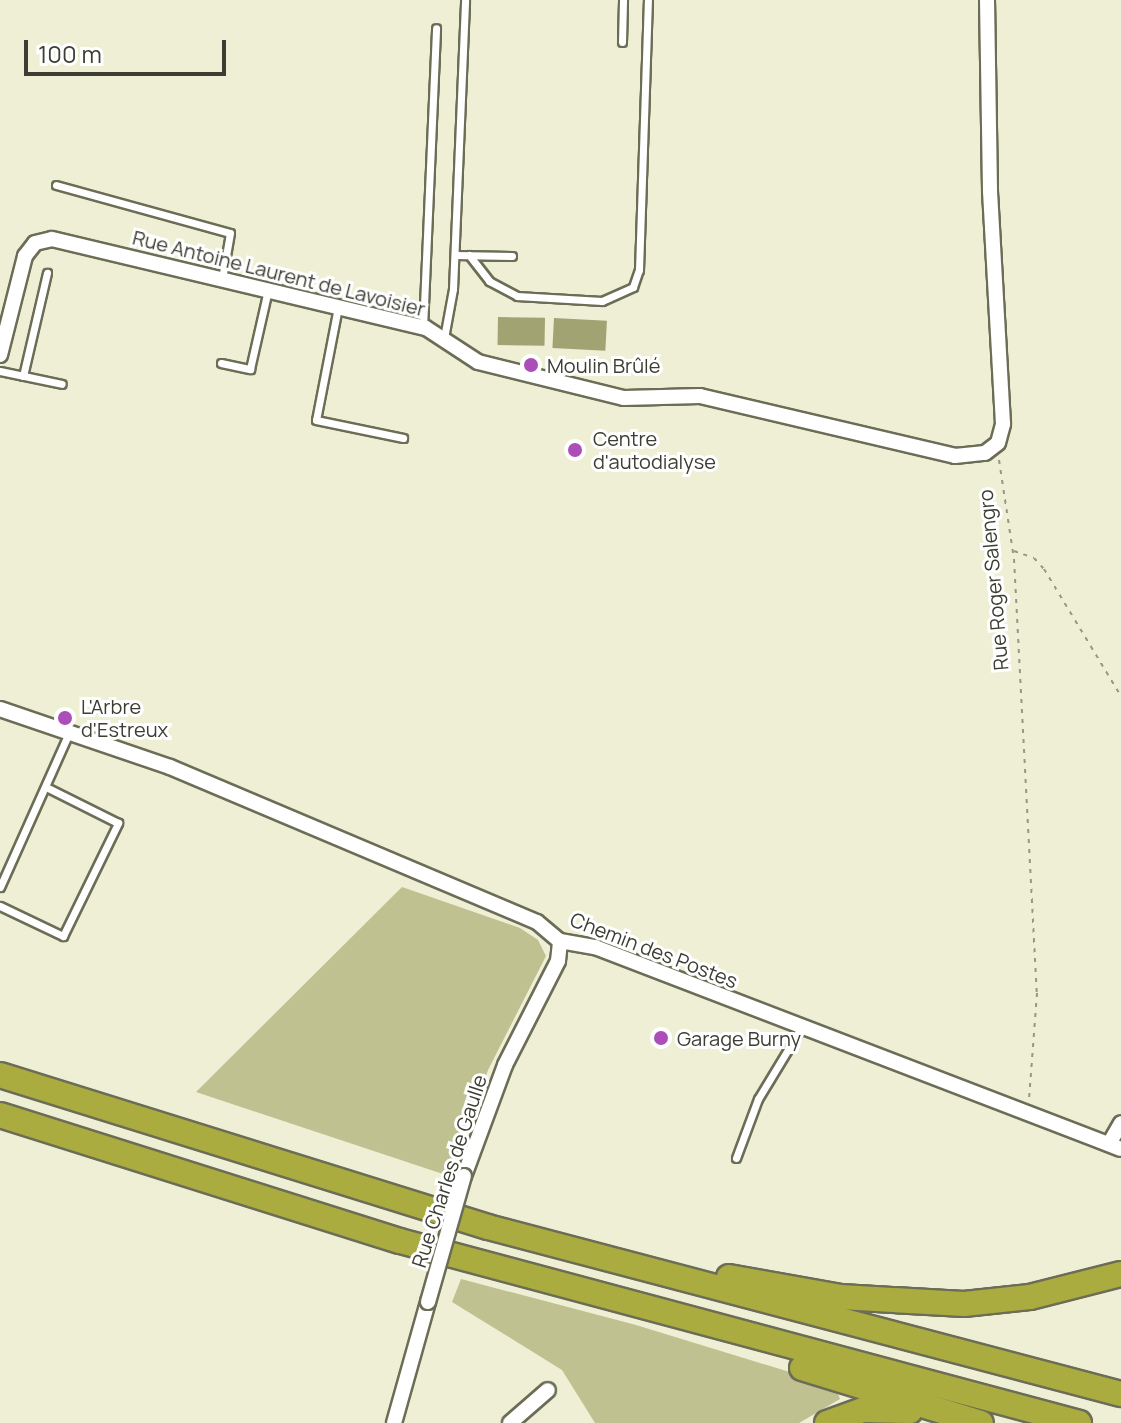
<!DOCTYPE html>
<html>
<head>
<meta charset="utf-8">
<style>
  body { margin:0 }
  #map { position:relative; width:1121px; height:1423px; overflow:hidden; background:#eeefd5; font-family:Manrope,sans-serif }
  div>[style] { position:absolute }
  .forest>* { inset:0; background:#bfc190 }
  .water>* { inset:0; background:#a1a373; transform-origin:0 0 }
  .path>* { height:2px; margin-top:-1px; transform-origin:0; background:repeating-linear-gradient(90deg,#969785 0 4px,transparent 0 10px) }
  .roads { filter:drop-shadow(2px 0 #6c6d56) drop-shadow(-2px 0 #6c6d56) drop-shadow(0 2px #6c6d56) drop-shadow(0 -2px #6c6d56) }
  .lane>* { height:7px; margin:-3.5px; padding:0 3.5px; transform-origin:3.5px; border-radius:3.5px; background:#fff }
  .street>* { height:14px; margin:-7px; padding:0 7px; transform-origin:7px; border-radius:7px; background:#fff }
  .highway>* { height:24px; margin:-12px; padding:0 12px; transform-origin:12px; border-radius:12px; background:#abac3f }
  .bridges { filter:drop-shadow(2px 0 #6c6d56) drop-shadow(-2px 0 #6c6d56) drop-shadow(0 2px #6c6d56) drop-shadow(0 -2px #6c6d56) }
  .street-bridge>* { height:14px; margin:-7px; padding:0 7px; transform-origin:7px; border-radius:7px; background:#fff }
  .dots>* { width:22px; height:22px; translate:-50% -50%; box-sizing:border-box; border:4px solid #fff; border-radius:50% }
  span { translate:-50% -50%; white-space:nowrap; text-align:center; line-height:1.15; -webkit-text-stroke:6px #fff; paint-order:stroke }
  .street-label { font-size:20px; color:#3c3d33 }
  .poi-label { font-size:20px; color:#3c3d33 }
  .left { translate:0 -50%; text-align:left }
  .scale { position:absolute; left:24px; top:40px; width:202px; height:36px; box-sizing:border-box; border:4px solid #3c3d33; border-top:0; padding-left:10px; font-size:24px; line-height:28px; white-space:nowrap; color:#3c3d33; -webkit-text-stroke:6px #fff; paint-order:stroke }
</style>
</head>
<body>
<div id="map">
  <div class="forest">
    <div style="clip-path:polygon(402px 887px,520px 928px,538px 940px,546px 956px,488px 1070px,452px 1177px,196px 1092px)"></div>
    <div style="clip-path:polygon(461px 1279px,636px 1325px,835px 1386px,840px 1399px,799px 1423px,595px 1423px,562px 1370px,452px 1302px)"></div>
  </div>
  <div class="water">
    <div style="left:498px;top:317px;width:47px;height:28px;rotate:1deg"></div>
    <div style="left:554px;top:318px;width:53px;height:30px;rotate:3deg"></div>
  </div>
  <div class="path">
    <div style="left:999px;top:460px;width:100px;rotate:81.4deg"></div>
    <div style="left:1014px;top:559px;width:435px;rotate:87deg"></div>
    <div style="left:1037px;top:993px;width:106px;rotate:94.3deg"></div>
    <div style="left:1014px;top:551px;width:21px;rotate:19deg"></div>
    <div style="left:1034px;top:558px;width:15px;rotate:48deg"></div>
    <div style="left:1044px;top:569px;width:149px;rotate:58.8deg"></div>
  </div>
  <div class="roads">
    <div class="lane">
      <div style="left:622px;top:42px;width:42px;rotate:-88.6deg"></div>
      <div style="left:56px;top:185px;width:180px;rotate:15.4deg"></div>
      <div style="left:230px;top:233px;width:47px;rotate:99.9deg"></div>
      <div style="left:455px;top:255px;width:57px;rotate:1deg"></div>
      <div style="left:469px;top:255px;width:33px;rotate:52deg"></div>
      <div style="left:489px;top:281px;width:32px;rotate:28deg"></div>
      <div style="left:517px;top:296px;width:85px;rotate:3.4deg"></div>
      <div style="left:602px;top:301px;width:34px;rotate:-24deg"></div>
      <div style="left:633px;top:287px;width:18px;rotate:-71deg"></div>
      <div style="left:639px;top:270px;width:270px;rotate:-88.1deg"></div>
      <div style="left:338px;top:307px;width:115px;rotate:101deg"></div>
      <div style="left:316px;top:420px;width:89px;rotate:11.7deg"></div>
      <div style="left:423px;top:328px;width:300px;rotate:-87.5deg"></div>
      <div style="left:444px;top:338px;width:50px;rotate:-79.6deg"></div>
      <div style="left:453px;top:289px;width:289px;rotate:-87.6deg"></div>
      <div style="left:221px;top:363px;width:30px;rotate:12deg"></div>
      <div style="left:250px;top:369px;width:81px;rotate:-77.2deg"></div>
      <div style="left:0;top:371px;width:63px;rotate:11.8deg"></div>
      <div style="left:23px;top:376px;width:106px;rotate:-76.9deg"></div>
      <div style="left:0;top:887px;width:169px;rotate:-65.9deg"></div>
      <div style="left:0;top:906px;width:70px;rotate:25.5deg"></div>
      <div style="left:63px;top:936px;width:126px;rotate:-64deg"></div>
      <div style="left:118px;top:823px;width:78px;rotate:-153.4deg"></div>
      <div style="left:736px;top:1158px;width:63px;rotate:-69.6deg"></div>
      <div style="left:758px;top:1099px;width:83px;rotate:-58.8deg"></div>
    </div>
    <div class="street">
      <div style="left:0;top:355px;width:102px;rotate:-75.8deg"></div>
      <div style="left:25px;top:256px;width:16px;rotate:-52deg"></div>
      <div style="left:35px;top:243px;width:17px;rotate:-13deg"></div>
      <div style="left:52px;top:239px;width:384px;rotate:13.4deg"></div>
      <div style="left:426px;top:328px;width:62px;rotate:33.2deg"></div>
      <div style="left:478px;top:362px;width:150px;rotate:13.9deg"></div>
      <div style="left:624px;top:398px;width:76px;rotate:-1.5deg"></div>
      <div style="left:700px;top:396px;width:262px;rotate:13.2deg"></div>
      <div style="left:955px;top:456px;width:30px;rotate:-6deg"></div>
      <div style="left:985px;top:453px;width:16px;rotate:-38deg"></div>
      <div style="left:998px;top:443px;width:20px;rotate:-75deg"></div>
      <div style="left:1003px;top:424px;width:234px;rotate:-93.2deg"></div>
      <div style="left:990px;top:190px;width:190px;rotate:-90.9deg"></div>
      <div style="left:0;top:709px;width:180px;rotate:18.8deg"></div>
      <div style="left:170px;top:767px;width:398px;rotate:22.9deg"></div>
      <div style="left:537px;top:922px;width:30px;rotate:40deg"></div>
      <div style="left:560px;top:941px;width:36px;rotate:10deg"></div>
      <div style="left:595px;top:947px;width:563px;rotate:21.01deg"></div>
      <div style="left:1109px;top:1144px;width:24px;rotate:-60deg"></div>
      <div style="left:464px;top:1176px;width:118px;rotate:-69.7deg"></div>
      <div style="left:505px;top:1065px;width:117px;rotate:-63deg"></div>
      <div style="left:558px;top:961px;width:20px;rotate:-84deg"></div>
      <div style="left:394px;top:1423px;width:126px;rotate:-74.3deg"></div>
      <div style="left:510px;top:1423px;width:50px;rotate:-41deg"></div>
    </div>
    <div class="highway">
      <div style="left:0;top:1075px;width:511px;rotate:17.3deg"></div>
      <div style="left:488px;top:1227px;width:655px;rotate:14.78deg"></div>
      <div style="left:0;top:1115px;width:419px;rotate:17.5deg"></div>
      <div style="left:400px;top:1241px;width:703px;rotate:15deg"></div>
      <div style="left:729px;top:1277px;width:114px;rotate:10.1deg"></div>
      <div style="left:841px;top:1297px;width:123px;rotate:3.3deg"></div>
      <div style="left:964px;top:1304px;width:66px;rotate:-6.1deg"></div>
      <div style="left:1030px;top:1297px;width:94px;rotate:-14.2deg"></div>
      <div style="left:802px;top:1368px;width:187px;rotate:17.1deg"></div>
      <div style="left:827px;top:1423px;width:38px;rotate:-20deg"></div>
      <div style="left:863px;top:1410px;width:47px;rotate:1.2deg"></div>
    </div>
  </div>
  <div class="bridges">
    <div class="street-bridge">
      <div style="left:428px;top:1302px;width:131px;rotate:-74.1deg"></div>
    </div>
  </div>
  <div class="dots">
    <div style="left:531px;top:365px;background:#ac4eb8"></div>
    <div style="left:575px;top:450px;background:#ac4eb8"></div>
    <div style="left:65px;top:718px;background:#ac4eb8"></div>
    <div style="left:661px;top:1038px;background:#ac4eb8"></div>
  </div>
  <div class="street-label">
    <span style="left:279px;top:273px;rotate:14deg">Rue Antoine Laurent de Lavoisier</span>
    <span style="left:993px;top:580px;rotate:-95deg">Rue Roger Salengro</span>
    <span style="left:654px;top:950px;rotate:21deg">Chemin des Postes</span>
    <span style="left:449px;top:1171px;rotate:-72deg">Rue Charles de Gaulle</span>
  </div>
  <div class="poi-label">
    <span class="left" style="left:547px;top:365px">Moulin Brûlé</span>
    <span class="left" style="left:593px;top:450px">Centre<br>d'autodialyse</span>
    <span class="left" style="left:81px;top:718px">L'Arbre<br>d'Estreux</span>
    <span class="left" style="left:677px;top:1038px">Garage Burny</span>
  </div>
  <div class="scale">100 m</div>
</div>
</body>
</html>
